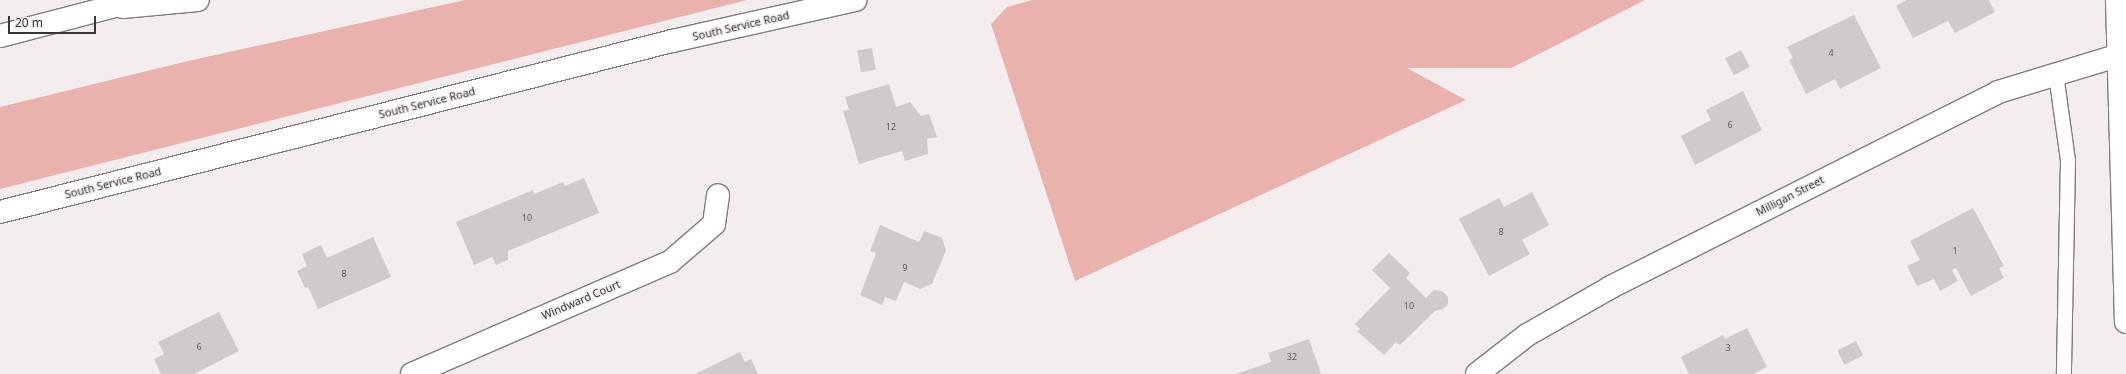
<!DOCTYPE html>
<html>
<head>
<meta charset="utf-8">
<style>
  body { margin:0 }
  #map { position:relative; width:2126px; height:374px; overflow:hidden; background:#f3eeed; font-family:"Noto Sans",sans-serif }
  div>[style] { position:absolute }
  .green>* { inset:0; background:#eab2ad }
  .building>* { inset:0; background:#d0cbcb; transform-origin:0 0 }
  .roads { filter:drop-shadow(1px 0 #817d7c) drop-shadow(-1px 0 #817d7c) drop-shadow(0 1px #817d7c) drop-shadow(0 -1px #817d7c) }
  .lane>* { height:14px; margin:-7px; padding:0 7px; transform-origin:7px; border-radius:7px; background:#fff }
  .street>* { height:22px; margin:-11px; padding:0 11px; transform-origin:11px; border-radius:11px; background:#fff }
  .secondary>* { height:22px; margin:-11px; padding:0 11px; transform-origin:11px; border-radius:11px; background:#fff }
  .primary>* { height:22px; margin:-11px; padding:0 11px; transform-origin:11px; border-radius:11px; background:#fff }
  .highway>* { height:22px; margin:-11px; padding:0 11px; transform-origin:11px; border-radius:11px; background:#fff }
  span { translate:-50% -50%; white-space:nowrap; text-align:center; line-height:1.15; -webkit-text-stroke:3px #f3eeed; paint-order:stroke }
  .number-label { font-size:9px; color:#5e5b5b }
  .number-label span { -webkit-text-stroke-width:0 }
  .street-label { font-size:11px; color:#383636 }
  .scale { position:absolute; left:8px; top:16px; width:88px; height:18px; box-sizing:border-box; border:2px solid #383636; border-top:0; padding-left:5px; font-size:12px; line-height:14px; white-space:nowrap; color:#383636; -webkit-text-stroke:3px #f3eeed; paint-order:stroke }
</style>
</head>
<body>
<div id="map">
  <div class="green">
    <div style="clip-path:polygon(465px 0,747px 0,0 189px,0 107px,188px 61px)"></div>
    <div style="clip-path:polygon(1032px 0,1645px 0,1511px 68px,1407px 68px,1466px 100px,1075px 281px,991px 24px,1007px 7px)"></div>
  </div>
  <div class="building">
    <div style="clip-path:polygon(1907px 0,1989px 0,1995px 12px,1955px 33px,1948px 21px,1913px 38px,1896px 6px)"></div>
    <div style="clip-path:polygon(1854px 15px,1881px 68px,1840px 89px,1835px 79px,1806px 94px,1789px 60px,1793px 58px,1787px 47px)"></div>
    <div style="left:872px;top:48px;width:22px;height:15px;rotate:80deg"></div>
    <div style="left:1741px;top:50px;width:19px;height:18px;rotate:62deg"></div>
    <div style="clip-path:polygon(889px 84px,896px 107px,910px 102px,921px 116px,929px 114px,937px 137px,927px 139px,928px 154px,905px 161px,902px 151px,859px 164px,843px 111px,849px 110px,845px 97px)"></div>
    <div style="clip-path:polygon(1743px 91px,1762px 130px,1695px 165px,1681px 136px,1711px 120px,1706px 110px)"></div>
    <div style="clip-path:polygon(584px 178px,599px 213px,508px 251px,508px 260px,496px 265px,492px 257px,474px 265px,456px 222px,533px 190px,534px 194px,563px 182px,565px 186px)"></div>
    <div style="clip-path:polygon(1532px 192px,1549px 225px,1522px 240px,1530px 254px,1489px 276px,1459px 219px,1499px 198px,1504px 207px)"></div>
    <div style="clip-path:polygon(1973px 208px,2004px 266px,1999px 268px,2004px 278px,1971px 296px,1956px 268px,1952px 270px,1958px 281px,1940px 291px,1934px 279px,1917px 286px,1907px 266px,1920px 260px,1910px 241px)"></div>
    <div style="clip-path:polygon(880px 225px,919px 242px,924px 231px,942px 238px,946px 250px,932px 284px,920px 289px,904px 282px,896px 301px,885px 297px,882px 305px,860px 295px,876px 253px,870px 251px)"></div>
    <div style="clip-path:polygon(373px 237px,391px 277px,318px 309px,308px 287px,305px 288px,297px 271px,307px 266px,302px 254px,321px 245px,327px 258px)"></div>
    <div style="clip-path:polygon(1389px 253px,1410px 273px,1406px 278px,1426px 298px,1434px 290px,1442px 291px,1448px 297px,1448px 304px,1443px 309px,1435px 311px,1400px 345px,1396px 342px,1384px 355px,1357px 331px,1360px 329px,1355px 324px,1390px 288px,1372px 270px)"></div>
    <div style="clip-path:polygon(219px 312px,239px 351px,194px 374px,161px 374px,154px 359px,164px 354px,158px 342px)"></div>
    <div style="clip-path:polygon(1747px 328px,1767px 367px,1753px 374px,1689px 374px,1681px 357px,1723px 335px,1725px 339px)"></div>
    <div style="clip-path:polygon(1309px 339px,1321px 374px,1236px 374px,1271px 362px,1268px 353px)"></div>
    <div style="left:1856px;top:341px;width:16px;height:21px;rotate:63deg"></div>
    <div style="clip-path:polygon(740px 352px,745px 362px,751px 359px,758px 374px,695px 374px)"></div>
  </div>
  <div class="roads">
    <div class="lane">
      <div style="left:2056px;top:74px;width:87px;rotate:82.1deg"></div>
      <div style="left:2068px;top:160px;width:214px;rotate:91.1deg"></div>
    </div>
    <div class="street">
      <div style="left:412px;top:374px;width:281px;rotate:-23.5deg"></div>
      <div style="left:670px;top:262px;width:58px;rotate:-40.8deg"></div>
      <div style="left:714px;top:224px;width:29px;rotate:-82deg"></div>
      <div style="left:1477px;top:374px;width:63px;rotate:-38deg"></div>
      <div style="left:1527px;top:335px;width:97px;rotate:-29.7deg"></div>
      <div style="left:1611px;top:287px;width:433px;rotate:-26.7deg"></div>
      <div style="left:1998px;top:92px;width:127px;rotate:-16.9deg"></div>
    </div>
    <div class="secondary">
      <div style="left:0;top:212px;width:693px;rotate:-14.28deg"></div>
      <div style="left:672px;top:41px;width:188px;rotate:-12.6deg"></div>
    </div>
    <div class="primary">
      <div style="left:2117px;top:0;width:322px;rotate:88.4deg"></div>
    </div>
    <div class="highway">
      <div style="left:123px;top:7px;width:75px;rotate:-5.3deg"></div>
      <div style="left:0;top:36px;width:143px;rotate:-14.6deg"></div>
    </div>
  </div>
  <div class="number-label">
    <span style="left:1831px;top:53px">4</span>
    <span style="left:1730px;top:125px">6</span>
    <span style="left:891px;top:127px">12</span>
    <span style="left:527px;top:218px">10</span>
    <span style="left:1501px;top:232px">8</span>
    <span style="left:1955px;top:251px">1</span>
    <span style="left:905px;top:268px">9</span>
    <span style="left:344px;top:274px">8</span>
    <span style="left:1409px;top:306px">10</span>
    <span style="left:199px;top:347px">6</span>
    <span style="left:1728px;top:348px">3</span>
    <span style="left:1292px;top:357px">32</span>
  </div>
  <div class="street-label">
    <span style="left:741px;top:26px;rotate:-13deg">South Service Road</span>
    <span style="left:427px;top:103px;rotate:-14deg">South Service Road</span>
    <span style="left:113px;top:183px;rotate:-14deg">South Service Road</span>
    <span style="left:1790px;top:196px;rotate:-27deg">Milligan Street</span>
    <span style="left:581px;top:300px;rotate:-23deg">Windward Court</span>
  </div>
  <div class="scale">20 m</div>
</div>
</body>
</html>
